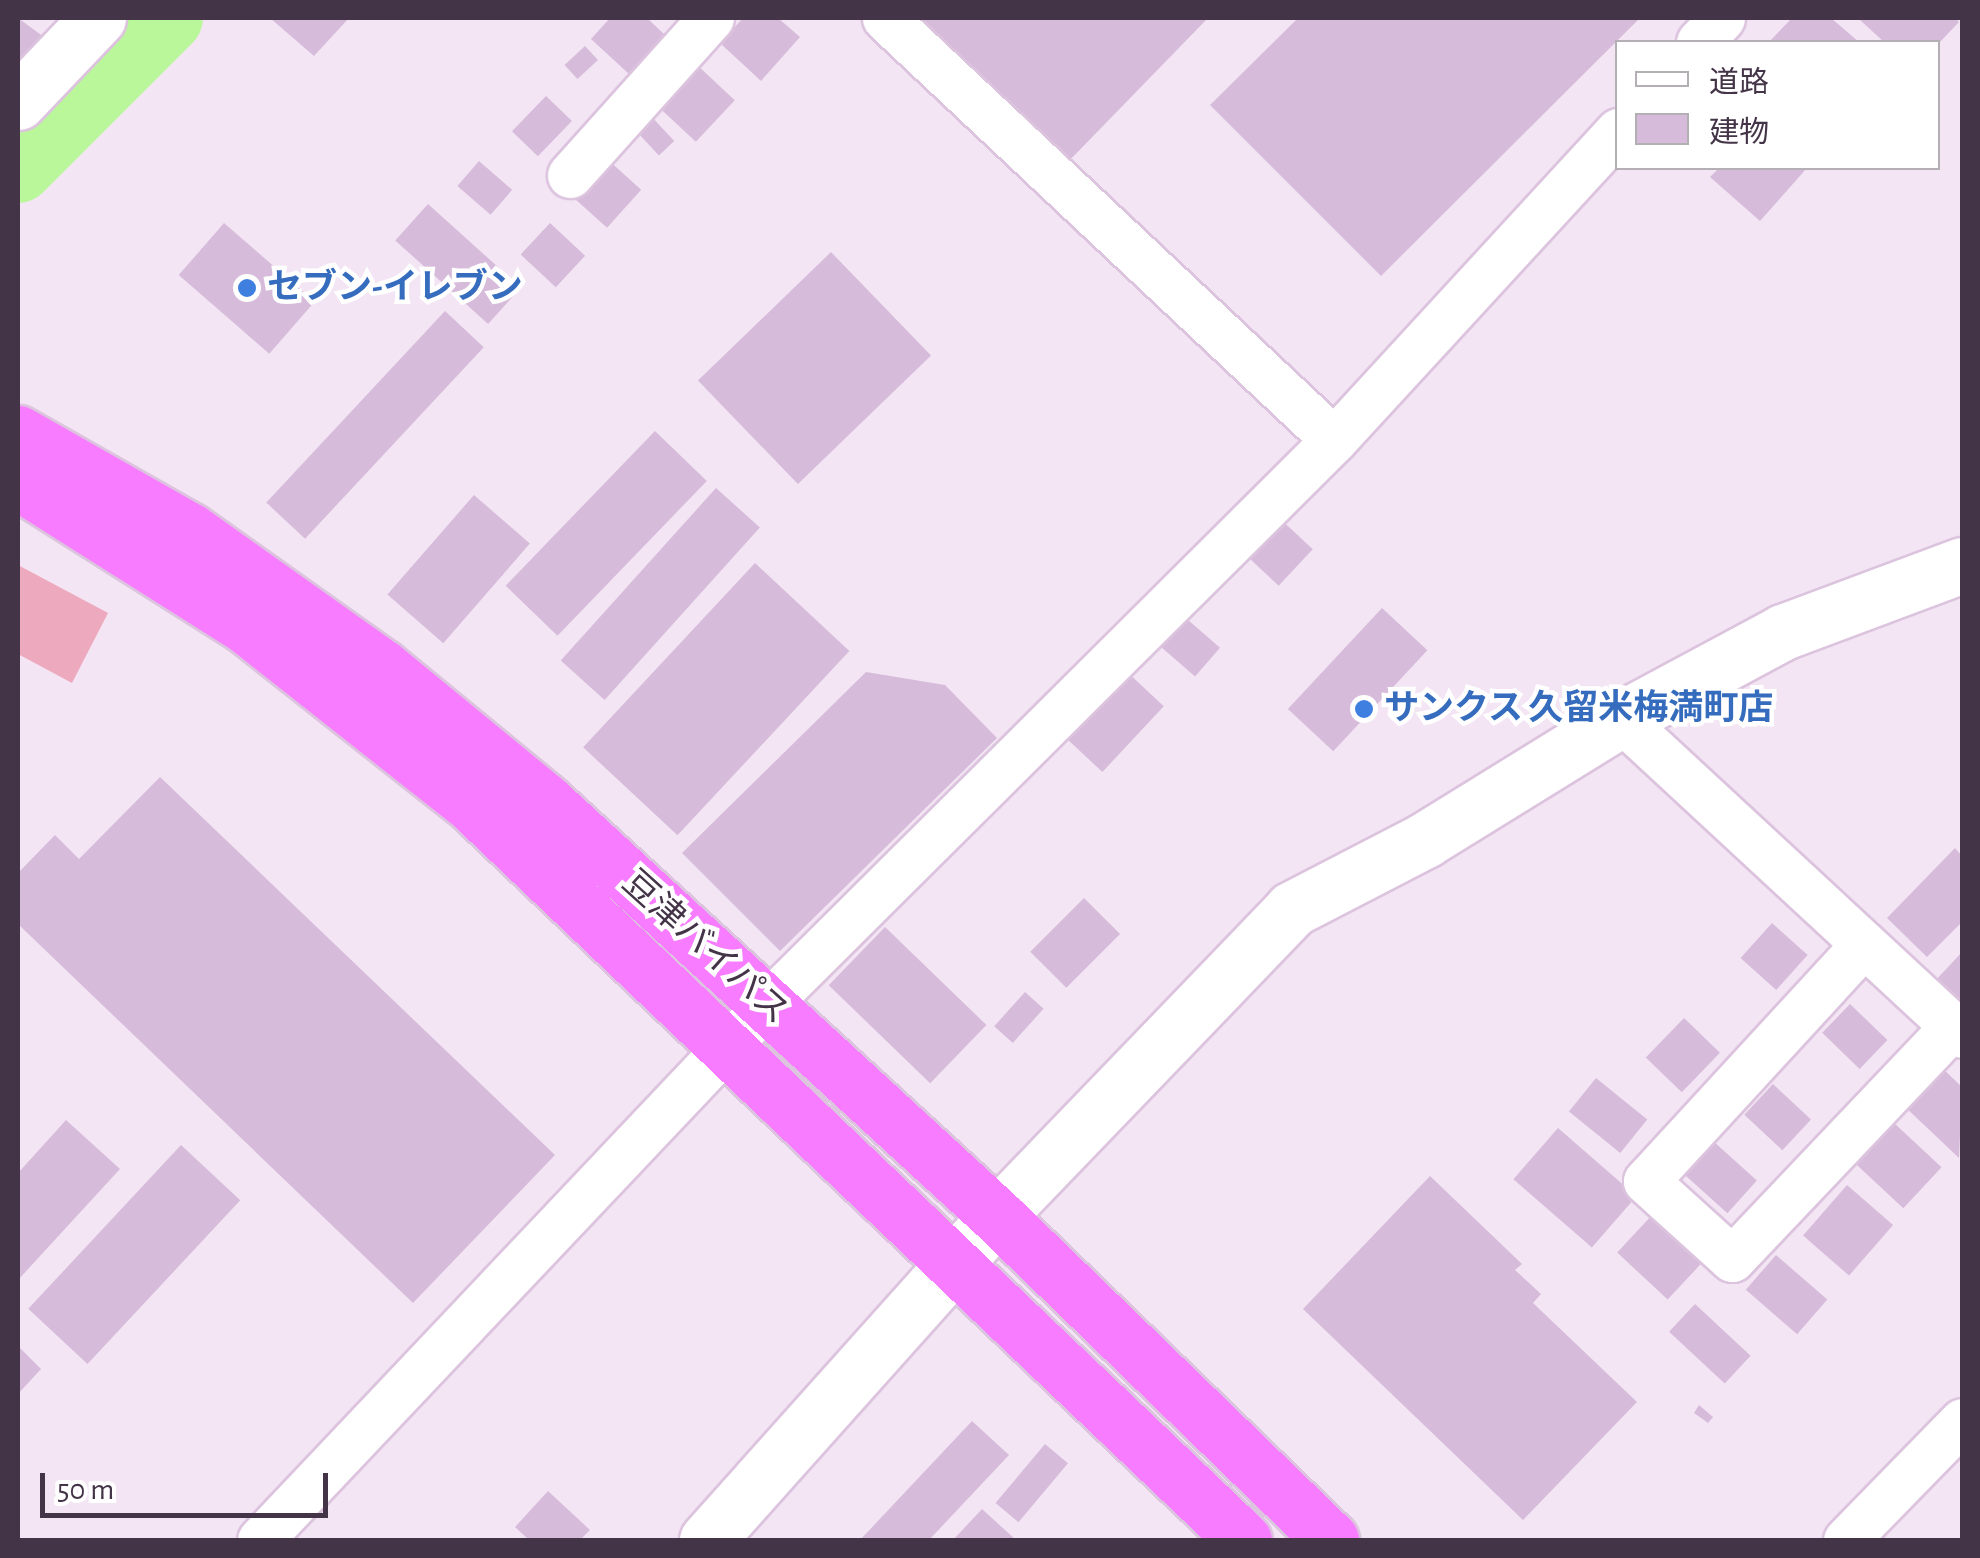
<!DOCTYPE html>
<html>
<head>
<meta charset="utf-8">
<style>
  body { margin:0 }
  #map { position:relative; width:1980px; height:1558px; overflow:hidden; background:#f3e5f4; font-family:"Alegreya Sans","Noto Sans JP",sans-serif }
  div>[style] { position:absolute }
  .green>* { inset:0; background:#eda9bd }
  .river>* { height:70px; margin:-35px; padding:0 35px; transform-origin:35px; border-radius:35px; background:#baf79a }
  .building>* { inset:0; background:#d6bcda; transform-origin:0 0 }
  .roads { filter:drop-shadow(2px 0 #dcc3de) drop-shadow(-2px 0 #dcc3de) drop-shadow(0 2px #dcc3de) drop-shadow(0 -2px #dcc3de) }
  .minor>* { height:45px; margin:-22.5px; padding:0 22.5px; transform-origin:22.5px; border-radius:22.5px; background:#fff }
  .tertiary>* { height:55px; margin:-27.5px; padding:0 27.5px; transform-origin:27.5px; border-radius:27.5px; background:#fff }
  .trunk>* { height:55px; margin:-27.5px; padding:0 27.5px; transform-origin:27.5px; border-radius:27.5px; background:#f87cff }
  .dots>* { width:28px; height:28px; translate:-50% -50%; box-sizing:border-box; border:5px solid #fff; border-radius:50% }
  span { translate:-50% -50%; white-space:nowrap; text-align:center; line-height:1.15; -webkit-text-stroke:9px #fff; paint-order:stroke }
  .shop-label { font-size:35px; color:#366cbe; font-weight:700 }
  .left { translate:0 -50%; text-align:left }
  .street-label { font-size:35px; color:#443447 }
  .frame { position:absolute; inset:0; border:20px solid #443447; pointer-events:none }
  .legend { position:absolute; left:1615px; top:40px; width:325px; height:130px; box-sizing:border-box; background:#fff; border:2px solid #b4aeb5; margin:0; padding:12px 18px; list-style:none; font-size:30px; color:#443447 }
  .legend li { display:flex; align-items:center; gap:20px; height:50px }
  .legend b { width:50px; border:2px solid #b4aeb5 }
  .scale { position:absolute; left:40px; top:1473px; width:288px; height:45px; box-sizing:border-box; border:5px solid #443447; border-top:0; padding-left:12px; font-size:30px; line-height:35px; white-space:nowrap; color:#443447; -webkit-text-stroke:8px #fff; paint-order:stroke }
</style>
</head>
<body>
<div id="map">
  <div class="green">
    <div style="clip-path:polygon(18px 565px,108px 613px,72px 683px,18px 654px)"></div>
  </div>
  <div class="river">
    <div style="left:18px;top:168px;width:212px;rotate:-45deg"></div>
  </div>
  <div class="building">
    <div style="clip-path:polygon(18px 18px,44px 37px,18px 65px)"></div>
    <div style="clip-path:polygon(270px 18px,349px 18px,314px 56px)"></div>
    <div style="clip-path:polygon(610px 18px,647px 18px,665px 35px,629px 74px,591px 39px)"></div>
    <div style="clip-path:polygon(743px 18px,778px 18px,800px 37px,761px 81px,720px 43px)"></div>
    <div style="clip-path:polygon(914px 18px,1208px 18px,1066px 164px)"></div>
    <div style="clip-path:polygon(1298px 18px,1640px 18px,1381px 276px,1210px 105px)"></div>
    <div style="clip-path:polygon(1792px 18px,1831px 18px,1859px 42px,1769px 42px)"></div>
    <div style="clip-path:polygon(1955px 18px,1959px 22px,1940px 42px,1884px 42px,1860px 20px)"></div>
    <div style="left:585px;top:46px;width:19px;height:28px;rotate:47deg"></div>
    <div style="left:696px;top:64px;width:53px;height:57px;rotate:43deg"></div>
    <div style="left:546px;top:96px;width:36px;height:49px;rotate:44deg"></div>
    <div style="left:649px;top:114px;width:37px;height:21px;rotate:47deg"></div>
    <div style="left:607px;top:159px;width:46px;height:51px;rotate:42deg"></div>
    <div style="left:479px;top:161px;width:44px;height:33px;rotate:41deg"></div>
    <div style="clip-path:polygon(1719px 168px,1807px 168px,1760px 221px,1710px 177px)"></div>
    <div style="left:428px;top:204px;width:125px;height:49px;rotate:42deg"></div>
    <div style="left:224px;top:223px;width:120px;height:69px;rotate:41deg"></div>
    <div style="left:550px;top:223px;width:48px;height:43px;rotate:43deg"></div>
    <div style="left:831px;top:252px;width:144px;height:185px;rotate:46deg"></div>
    <div style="left:445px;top:311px;width:53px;height:262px;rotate:43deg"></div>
    <div style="left:655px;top:431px;width:72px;height:215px;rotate:44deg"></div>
    <div style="left:716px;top:488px;width:59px;height:232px;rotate:42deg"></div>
    <div style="left:474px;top:495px;width:74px;height:132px;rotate:41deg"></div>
    <div style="left:1274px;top:513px;width:53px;height:50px;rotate:43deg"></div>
    <div style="left:755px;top:563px;width:129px;height:252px;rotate:43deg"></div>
    <div style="left:1382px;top:608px;width:62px;height:138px;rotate:43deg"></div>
    <div style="left:1180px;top:613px;width:53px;height:38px;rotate:41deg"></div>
    <div style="left:1125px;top:670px;width:53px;height:90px;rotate:43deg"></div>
    <div style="clip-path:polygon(866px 672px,945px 685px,997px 738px,780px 951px,682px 853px)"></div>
    <div style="clip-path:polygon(160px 777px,555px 1155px,413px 1303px,18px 924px,18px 873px,55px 835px,79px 859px)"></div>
    <div style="clip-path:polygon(1955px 848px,1962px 856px,1962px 922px,1927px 957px,1887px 918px)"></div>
    <div style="left:1084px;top:898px;width:51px;height:76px;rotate:45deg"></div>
    <div style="left:1772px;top:923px;width:48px;height:47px;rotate:42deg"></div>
    <div style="left:885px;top:927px;width:141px;height:81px;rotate:44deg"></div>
    <div style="clip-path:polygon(1962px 952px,1962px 1006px,1935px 981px)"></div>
    <div style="left:1025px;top:992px;width:25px;height:46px;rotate:42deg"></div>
    <div style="left:1850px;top:1004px;width:52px;height:40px;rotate:44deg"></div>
    <div style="left:1684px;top:1018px;width:50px;height:55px;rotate:44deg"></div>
    <div style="clip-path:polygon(1940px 1066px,1962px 1087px,1959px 1158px,1903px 1105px)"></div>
    <div style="left:1596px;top:1078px;width:66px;height:43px;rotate:39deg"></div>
    <div style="left:1773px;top:1084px;width:52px;height:42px;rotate:43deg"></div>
    <div style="clip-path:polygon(66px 1120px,120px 1169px,18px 1280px,18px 1173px)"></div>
    <div style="left:1894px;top:1123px;width:65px;height:56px;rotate:43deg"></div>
    <div style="left:1558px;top:1128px;width:104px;height:68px;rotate:41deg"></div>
    <div style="left:1713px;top:1141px;width:59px;height:44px;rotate:42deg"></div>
    <div style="left:181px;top:1145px;width:81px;height:224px;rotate:43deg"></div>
    <div style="clip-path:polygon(1430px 1176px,1522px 1264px,1515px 1270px,1541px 1294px,1533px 1303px,1637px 1402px,1523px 1520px,1303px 1309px)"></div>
    <div style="left:1847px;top:1185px;width:61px;height:67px;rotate:41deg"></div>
    <div style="left:1654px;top:1213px;width:69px;height:54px;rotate:43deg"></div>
    <div style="left:1776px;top:1255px;width:68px;height:46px;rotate:41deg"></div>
    <div style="left:1695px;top:1304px;width:76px;height:38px;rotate:43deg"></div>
    <div style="clip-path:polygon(18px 1346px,41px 1369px,18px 1394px)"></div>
    <div style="clip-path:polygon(1699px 1405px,1713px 1417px,1708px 1423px,1694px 1413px)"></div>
    <div style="clip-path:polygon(972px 1421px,1009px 1455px,929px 1540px,860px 1540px)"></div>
    <div style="left:1045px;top:1444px;width:30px;height:77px;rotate:40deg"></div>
    <div style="clip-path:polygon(548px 1491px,590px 1530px,580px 1540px,529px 1540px,515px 1527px)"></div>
    <div style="clip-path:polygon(982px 1509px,1016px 1540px,953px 1540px)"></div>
  </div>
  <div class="roads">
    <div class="minor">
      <div style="left:885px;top:18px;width:616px;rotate:43.22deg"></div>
      <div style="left:1699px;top:42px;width:33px;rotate:-46deg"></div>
      <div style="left:570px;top:175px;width:211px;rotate:-48.1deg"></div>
      <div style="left:1621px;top:719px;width:465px;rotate:42.8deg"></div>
      <div style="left:1864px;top:944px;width:322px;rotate:132.6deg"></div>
      <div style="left:1646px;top:1181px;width:116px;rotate:42.2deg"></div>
      <div style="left:1732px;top:1259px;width:321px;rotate:-46.5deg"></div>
      <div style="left:260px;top:1540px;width:738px;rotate:-46.59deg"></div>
      <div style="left:767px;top:1004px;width:800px;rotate:-44.85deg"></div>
      <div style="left:1334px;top:440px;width:420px;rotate:-47.4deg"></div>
      <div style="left:1846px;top:1540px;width:166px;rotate:-45.7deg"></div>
    </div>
    <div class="tertiary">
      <div style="left:18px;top:102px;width:116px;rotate:-46.4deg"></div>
      <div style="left:707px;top:1540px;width:435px;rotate:-48.2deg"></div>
      <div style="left:997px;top:1216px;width:426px;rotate:-46.1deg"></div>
      <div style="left:1292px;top:909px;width:150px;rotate:-27.4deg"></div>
      <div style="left:1425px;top:840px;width:230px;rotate:-31.7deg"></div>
      <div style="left:1621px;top:719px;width:184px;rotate:-28.2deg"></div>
      <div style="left:1783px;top:632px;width:191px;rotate:-20.5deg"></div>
    </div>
    <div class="trunk">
      <div style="left:18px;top:433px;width:197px;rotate:29.6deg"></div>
      <div style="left:189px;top:530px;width:237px;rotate:35.4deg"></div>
      <div style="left:382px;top:667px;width:210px;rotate:39.4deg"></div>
      <div style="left:544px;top:800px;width:615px;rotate:42.56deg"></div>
      <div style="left:997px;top:1216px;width:465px;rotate:44.1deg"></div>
      <div style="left:18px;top:482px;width:271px;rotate:32.3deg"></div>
      <div style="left:247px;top:627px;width:285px;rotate:38.3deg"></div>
      <div style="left:471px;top:804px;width:1067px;rotate:43.6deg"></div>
    </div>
  </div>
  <div class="dots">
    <div style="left:247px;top:288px;background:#3f7fe0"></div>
    <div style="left:1364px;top:709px;background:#3f7fe0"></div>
  </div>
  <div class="shop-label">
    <span class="left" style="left:267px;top:288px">セブン-イレブン</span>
    <span class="left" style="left:1384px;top:709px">サンクス 久留米梅満町店</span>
  </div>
  <div class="street-label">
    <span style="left:705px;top:948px;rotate:42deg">豆津バイパス</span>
  </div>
  <div class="frame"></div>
  <ul class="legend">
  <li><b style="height:12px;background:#fff"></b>道路</li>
  <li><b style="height:28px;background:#d6bcda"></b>建物</li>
  </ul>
  <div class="scale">50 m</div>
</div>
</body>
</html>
